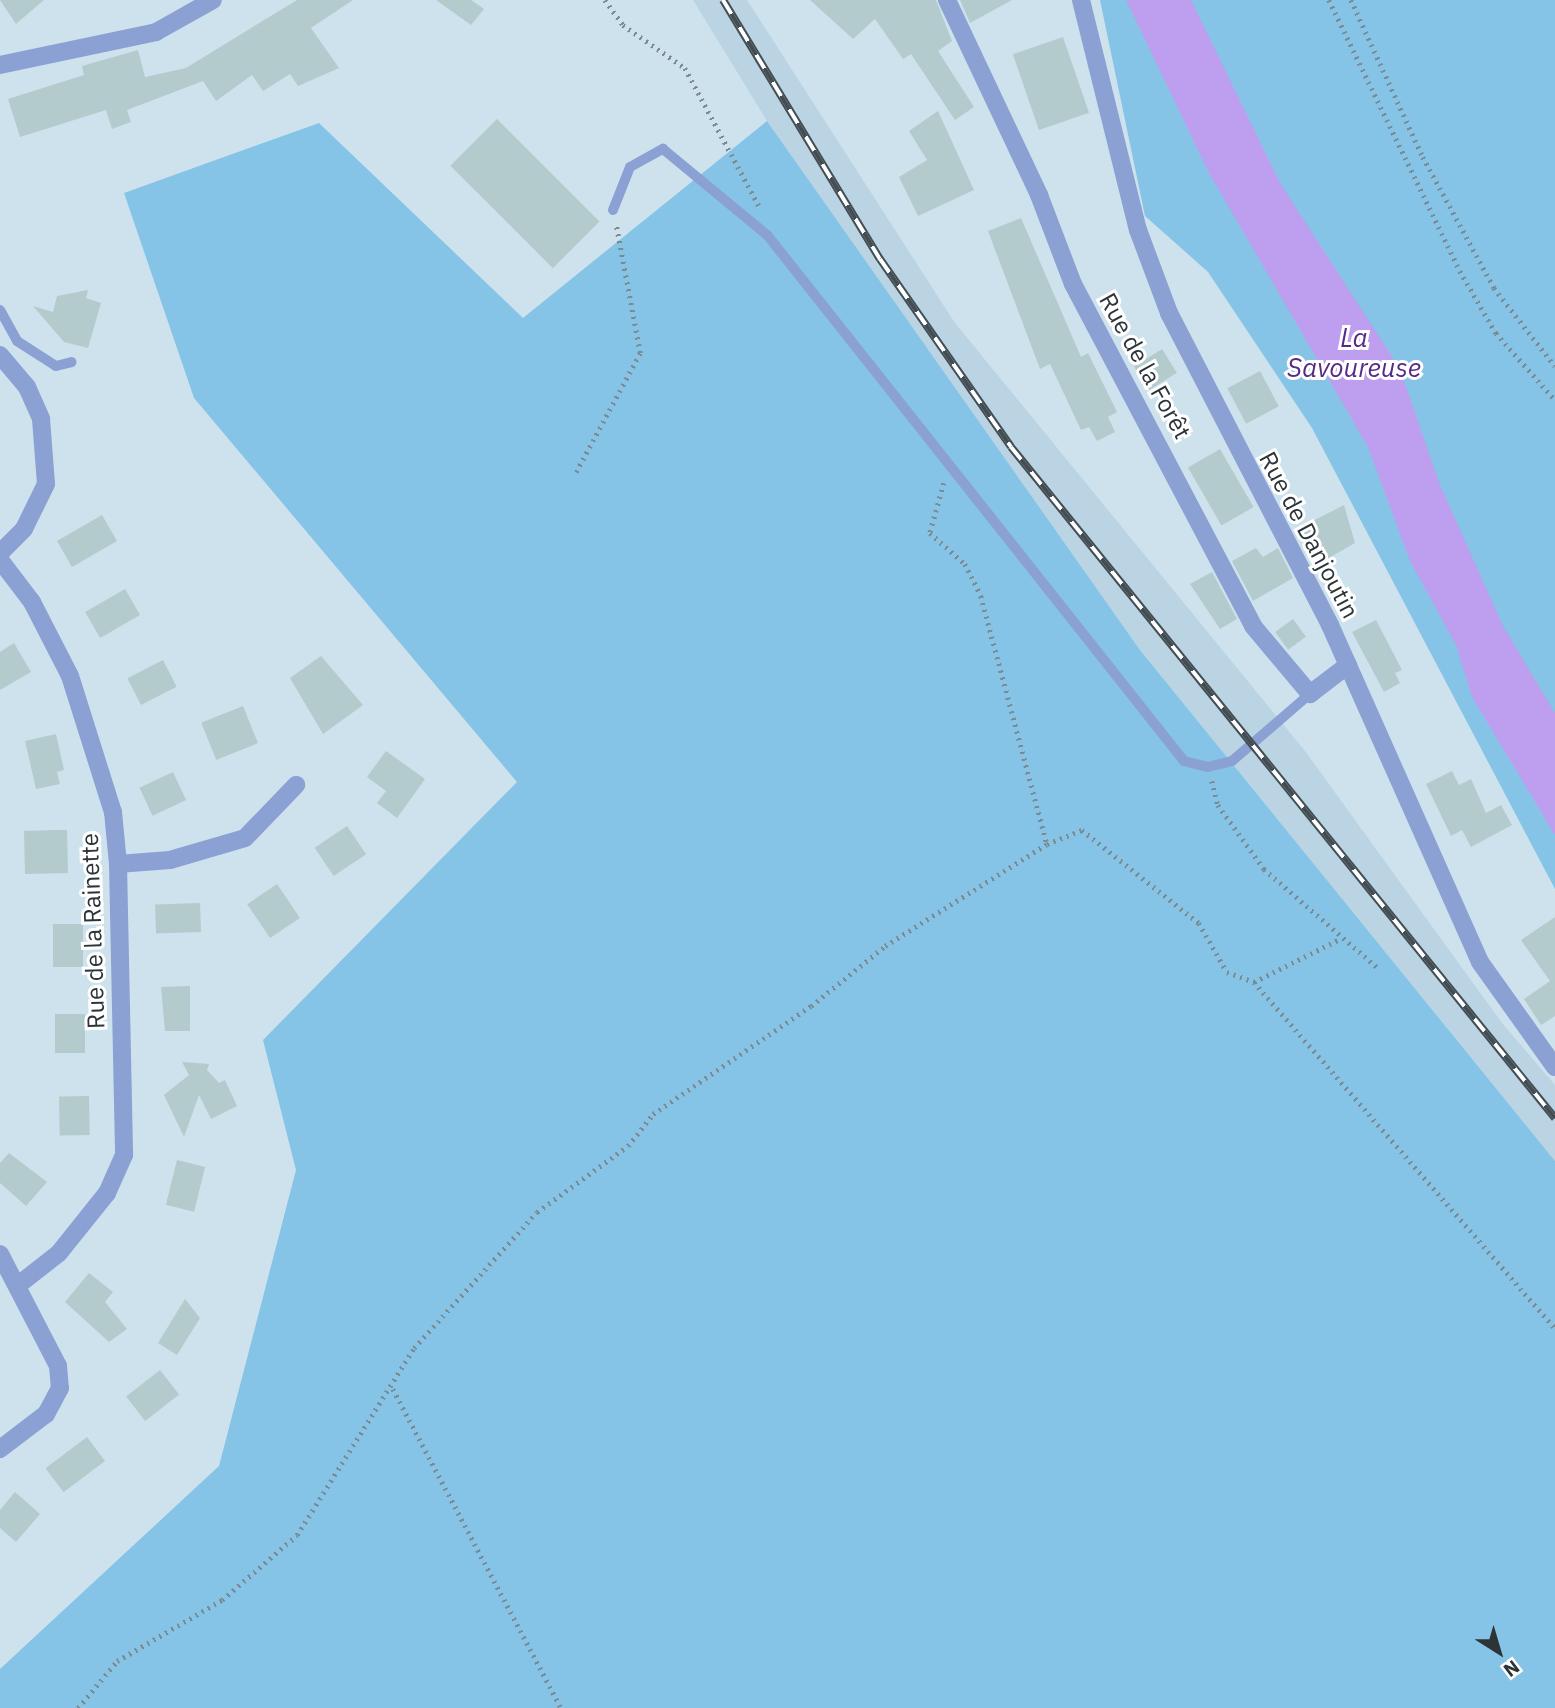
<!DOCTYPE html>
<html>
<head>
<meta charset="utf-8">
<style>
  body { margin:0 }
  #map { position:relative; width:1555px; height:1708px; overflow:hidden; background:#cee2ed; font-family:"IBM Plex Sans",sans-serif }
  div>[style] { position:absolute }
  .built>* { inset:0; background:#bad4e4 }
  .green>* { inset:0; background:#85c4e6 }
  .water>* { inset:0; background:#be9eee }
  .building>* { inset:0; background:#b3cbcc; transform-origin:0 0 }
  .path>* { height:4.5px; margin-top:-2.25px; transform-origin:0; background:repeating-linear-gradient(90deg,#7c8a91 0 2px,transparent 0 7px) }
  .lane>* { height:10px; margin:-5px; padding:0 5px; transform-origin:5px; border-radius:5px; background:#8ba0d3 }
  .street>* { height:18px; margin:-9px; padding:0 9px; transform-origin:9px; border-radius:9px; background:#8ba0d3 }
  .rail>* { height:8px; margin-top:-4px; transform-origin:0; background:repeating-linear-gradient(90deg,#fff 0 16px,#434d52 0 32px); box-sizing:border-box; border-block:2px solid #434d52 }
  span { translate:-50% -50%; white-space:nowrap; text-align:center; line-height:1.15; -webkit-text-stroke:6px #fff; paint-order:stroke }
  .street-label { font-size:24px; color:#2c3438 }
  .water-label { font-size:26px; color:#562a86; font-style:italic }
  .north { position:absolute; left:1464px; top:1617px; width:70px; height:70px; -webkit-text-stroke:5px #fff; paint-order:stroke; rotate:143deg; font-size:19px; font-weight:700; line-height:28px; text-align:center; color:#2c3438 }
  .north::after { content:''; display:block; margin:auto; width:24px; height:32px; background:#2c3438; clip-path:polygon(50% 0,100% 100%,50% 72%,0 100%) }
</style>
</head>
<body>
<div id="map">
  <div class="built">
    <div style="clip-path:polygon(693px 0,747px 0,955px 323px,1305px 751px,1502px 1023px,1555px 1085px,1555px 1161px,1140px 650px,767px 121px)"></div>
  </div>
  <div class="green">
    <div style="clip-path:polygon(1100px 0,1555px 0,1555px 889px,1312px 428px,1208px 272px,1145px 216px)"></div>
    <div style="clip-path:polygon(767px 121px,1140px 650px,1555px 1161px,1555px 1708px,0 1708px,0 1669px,219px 1466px,296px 1170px,263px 1040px,517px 782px,194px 398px,124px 193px,319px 123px,523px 318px)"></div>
  </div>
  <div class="water">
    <div style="clip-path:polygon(1126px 0,1191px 0,1280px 183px,1400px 369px,1440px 485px,1503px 626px,1555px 713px,1555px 835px,1472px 697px,1456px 645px,1410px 561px,1368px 447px,1209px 173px)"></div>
  </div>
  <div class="building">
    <div style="clip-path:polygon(0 0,44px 0,16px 24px)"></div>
    <div style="clip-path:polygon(297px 0,353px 0,311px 28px,339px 68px,298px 86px,290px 74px,263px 91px,252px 75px,216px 101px,203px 81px,127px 110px,131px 122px,112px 129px,106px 110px,20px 137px,8px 99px,84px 75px,82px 66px,138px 50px,145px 77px,186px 68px)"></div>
    <div style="clip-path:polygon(436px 0,471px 0,484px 9px,471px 25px)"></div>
    <div style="clip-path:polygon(810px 0,936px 0,952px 41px,938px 51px,974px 107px,955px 120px,911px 54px,903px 59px,875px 19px,853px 39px)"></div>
    <div style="clip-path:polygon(960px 0,1012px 0,970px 23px)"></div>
    <div style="left:1063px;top:37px;width:80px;height:53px;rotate:71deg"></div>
    <div style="clip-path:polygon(938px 111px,974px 190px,918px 216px,899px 177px,927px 160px,909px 131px)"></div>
    <div style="left:497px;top:119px;width:145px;height:66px;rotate:45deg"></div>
    <div style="clip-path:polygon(1021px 218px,1081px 357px,1088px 353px,1117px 412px,1108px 417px,1115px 432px,1097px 441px,1089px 427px,1081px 430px,1050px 364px,1040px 369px,988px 231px)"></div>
    <div style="clip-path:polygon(88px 290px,86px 298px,101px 303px,88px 348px,64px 342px,33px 306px,53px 312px,57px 296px)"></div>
    <div style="left:1162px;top:349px;width:28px;height:33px;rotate:58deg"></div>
    <div style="left:1260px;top:371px;width:40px;height:37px;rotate:62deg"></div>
    <div style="left:1220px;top:449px;width:67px;height:37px;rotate:60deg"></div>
    <div style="clip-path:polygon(1344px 505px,1355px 543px,1313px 567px,1297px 529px)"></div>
    <div style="left:102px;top:515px;width:30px;height:52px;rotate:60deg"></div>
    <div style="clip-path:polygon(1256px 548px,1263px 557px,1278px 548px,1293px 578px,1253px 601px,1232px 561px)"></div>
    <div style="clip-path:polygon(1212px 572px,1237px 619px,1220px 629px,1190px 584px)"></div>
    <div style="left:125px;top:589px;width:30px;height:46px;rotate:60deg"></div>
    <div style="left:1293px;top:619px;width:22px;height:22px;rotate:54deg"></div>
    <div style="clip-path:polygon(1376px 620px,1402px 670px,1395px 673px,1400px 683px,1384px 692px,1352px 632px)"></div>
    <div style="clip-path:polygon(14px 643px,31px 672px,0 690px,0 652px)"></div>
    <div style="clip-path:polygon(321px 656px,363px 705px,323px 734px,290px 678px)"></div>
    <div style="left:163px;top:660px;width:30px;height:40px;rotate:63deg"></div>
    <div style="left:243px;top:706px;width:40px;height:45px;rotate:68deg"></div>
    <div style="clip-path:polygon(56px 734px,64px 770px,57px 772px,60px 784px,36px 789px,25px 741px)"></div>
    <div style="clip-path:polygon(386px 751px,425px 779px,397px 818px,377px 803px,386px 791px,367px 777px)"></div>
    <div style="clip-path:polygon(1452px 771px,1459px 785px,1471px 779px,1486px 813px,1501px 805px,1512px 825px,1471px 847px,1462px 830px,1451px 836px,1426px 784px)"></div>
    <div style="left:173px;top:772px;width:31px;height:37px;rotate:65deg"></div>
    <div style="left:347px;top:826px;width:34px;height:39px;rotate:56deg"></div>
    <div style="clip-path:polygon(53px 830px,67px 830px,68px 873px,25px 874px,24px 831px)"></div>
    <div style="left:277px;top:884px;width:41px;height:36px;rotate:56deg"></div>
    <div style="left:200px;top:903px;width:29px;height:45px;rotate:88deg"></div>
    <div style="clip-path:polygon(1555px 917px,1555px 1016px,1541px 1025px,1524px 999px,1550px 981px,1521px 940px)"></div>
    <div style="left:53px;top:924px;width:30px;height:43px"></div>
    <div style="clip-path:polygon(190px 986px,190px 1031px,165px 1031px,161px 987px)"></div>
    <div style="left:55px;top:1014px;width:30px;height:39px"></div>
    <div style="clip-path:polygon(182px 1062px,209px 1064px,207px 1070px,219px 1083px,225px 1080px,237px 1106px,211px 1119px,199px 1095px,184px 1137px,164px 1095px,189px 1075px)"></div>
    <div style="left:89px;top:1096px;width:39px;height:30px;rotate:89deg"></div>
    <div style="clip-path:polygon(9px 1153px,47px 1182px,26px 1206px,0 1183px,0 1163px)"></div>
    <div style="left:177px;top:1160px;width:29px;height:46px;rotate:14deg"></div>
    <div style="clip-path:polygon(89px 1273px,113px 1292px,105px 1302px,127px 1329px,109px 1342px,65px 1302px)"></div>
    <div style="clip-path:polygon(185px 1299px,200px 1318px,177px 1355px,158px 1343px)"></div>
    <div style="left:160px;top:1370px;width:31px;height:43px;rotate:52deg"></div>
    <div style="left:87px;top:1437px;width:30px;height:52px;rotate:53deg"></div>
    <div style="clip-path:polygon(15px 1492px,40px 1514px,16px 1542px,0 1528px,0 1510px)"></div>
  </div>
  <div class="path">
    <div style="left:605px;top:0;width:31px;rotate:54deg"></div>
    <div style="left:623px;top:25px;width:75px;rotate:34.7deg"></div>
    <div style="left:685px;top:68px;width:159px;rotate:61.8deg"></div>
    <div style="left:1329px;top:0;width:301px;rotate:64.2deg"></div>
    <div style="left:1460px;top:271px;width:72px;rotate:59.9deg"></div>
    <div style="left:1496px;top:333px;width:89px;rotate:48.6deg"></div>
    <div style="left:1351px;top:0;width:173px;rotate:65.4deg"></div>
    <div style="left:1423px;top:157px;width:149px;rotate:61.5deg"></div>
    <div style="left:1494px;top:288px;width:99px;rotate:52deg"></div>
    <div style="left:576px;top:472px;width:135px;rotate:-61.7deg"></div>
    <div style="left:640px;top:353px;width:130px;rotate:-100.6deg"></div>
    <div style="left:944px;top:483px;width:52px;rotate:105.6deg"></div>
    <div style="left:930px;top:533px;width:47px;rotate:41.5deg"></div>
    <div style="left:965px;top:564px;width:36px;rotate:63deg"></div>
    <div style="left:981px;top:596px;width:257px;rotate:75.1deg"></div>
    <div style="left:1212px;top:781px;width:25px;rotate:76deg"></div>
    <div style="left:1218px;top:805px;width:79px;rotate:54.3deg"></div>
    <div style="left:1264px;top:869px;width:152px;rotate:41deg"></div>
    <div style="left:1254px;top:982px;width:98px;rotate:-26.6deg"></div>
    <div style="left:393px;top:1389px;width:361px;rotate:62.2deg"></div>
    <div style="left:78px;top:1708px;width:61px;rotate:-50.3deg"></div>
    <div style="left:117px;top:1661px;width:121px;rotate:-30.2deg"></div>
    <div style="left:222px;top:1600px;width:99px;rotate:-40.9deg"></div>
    <div style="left:297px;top:1535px;width:221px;rotate:-58deg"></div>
    <div style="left:414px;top:1348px;width:183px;rotate:-47.9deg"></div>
    <div style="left:537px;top:1212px;width:112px;rotate:-36deg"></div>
    <div style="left:628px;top:1146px;width:41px;rotate:-52deg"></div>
    <div style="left:653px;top:1114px;width:191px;rotate:-34.4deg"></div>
    <div style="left:811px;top:1006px;width:95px;rotate:-39deg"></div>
    <div style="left:885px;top:946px;width:191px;rotate:-32.2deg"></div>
    <div style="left:1047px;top:844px;width:38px;rotate:-22deg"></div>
    <div style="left:1082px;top:830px;width:149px;rotate:38.5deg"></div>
    <div style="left:1199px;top:923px;width:56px;rotate:60.3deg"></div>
    <div style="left:1227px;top:972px;width:29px;rotate:20deg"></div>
    <div style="left:1254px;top:982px;width:459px;rotate:49deg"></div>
  </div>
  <div class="lane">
    <div style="left:613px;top:210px;width:46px;rotate:-68.4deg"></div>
    <div style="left:630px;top:167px;width:38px;rotate:-29deg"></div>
    <div style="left:663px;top:149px;width:136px;rotate:39.6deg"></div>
    <div style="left:768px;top:236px;width:670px;rotate:51.61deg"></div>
    <div style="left:1184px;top:761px;width:25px;rotate:14deg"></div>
    <div style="left:1208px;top:767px;width:25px;rotate:-14deg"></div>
    <div style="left:1232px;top:761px;width:103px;rotate:-40.7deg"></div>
    <div style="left:0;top:310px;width:35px;rotate:61deg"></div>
    <div style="left:17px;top:341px;width:46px;rotate:32.7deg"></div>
    <div style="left:56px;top:366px;width:16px;rotate:-14deg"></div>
  </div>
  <div class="street">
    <div style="left:947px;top:0;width:216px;rotate:64.7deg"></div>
    <div style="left:1039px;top:195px;width:95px;rotate:69.1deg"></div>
    <div style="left:1073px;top:284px;width:386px;rotate:62.2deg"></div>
    <div style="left:1253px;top:626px;width:89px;rotate:50deg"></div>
    <div style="left:1310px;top:694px;width:48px;rotate:-37.3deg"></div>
    <div style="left:1081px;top:0;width:237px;rotate:76.1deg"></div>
    <div style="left:1138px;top:230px;width:89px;rotate:69.5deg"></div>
    <div style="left:1169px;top:313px;width:351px;rotate:62.7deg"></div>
    <div style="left:1330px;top:625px;width:369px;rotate:66deg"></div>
    <div style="left:1480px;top:962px;width:129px;rotate:54.5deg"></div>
    <div style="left:0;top:65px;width:159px;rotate:-11.9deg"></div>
    <div style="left:156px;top:32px;width:65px;rotate:-29.3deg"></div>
    <div style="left:0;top:355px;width:42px;rotate:49.8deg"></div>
    <div style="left:27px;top:387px;width:35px;rotate:66deg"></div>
    <div style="left:41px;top:419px;width:65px;rotate:85.6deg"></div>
    <div style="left:46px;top:484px;width:50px;rotate:116.1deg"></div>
    <div style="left:24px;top:529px;width:34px;rotate:135deg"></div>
    <div style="left:0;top:560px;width:53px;rotate:52.7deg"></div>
    <div style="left:32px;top:602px;width:83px;rotate:62.8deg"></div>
    <div style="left:70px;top:676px;width:143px;rotate:72.5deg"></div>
    <div style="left:113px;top:812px;width:52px;rotate:84.5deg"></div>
    <div style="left:118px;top:864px;width:291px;rotate:88.8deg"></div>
    <div style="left:124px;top:1155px;width:42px;rotate:114.1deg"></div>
    <div style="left:107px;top:1193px;width:77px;rotate:128.7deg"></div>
    <div style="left:59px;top:1253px;width:53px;rotate:141.8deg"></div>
    <div style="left:118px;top:864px;width:52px;rotate:-4.4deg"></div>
    <div style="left:170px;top:860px;width:78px;rotate:-16.3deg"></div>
    <div style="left:245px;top:838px;width:74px;rotate:-46.1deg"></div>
    <div style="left:0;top:1254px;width:126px;rotate:62.6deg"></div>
    <div style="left:58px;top:1366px;width:22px;rotate:85deg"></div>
    <div style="left:60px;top:1388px;width:30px;rotate:118deg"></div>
    <div style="left:46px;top:1414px;width:58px;rotate:142.7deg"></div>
  </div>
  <div class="rail">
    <div style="left:723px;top:0;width:303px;rotate:58.8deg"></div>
    <div style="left:880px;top:259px;width:229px;rotate:55.1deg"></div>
    <div style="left:1011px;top:447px;width:864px;rotate:50.97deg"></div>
  </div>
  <div class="street-label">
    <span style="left:1145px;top:366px;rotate:61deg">Rue de la Forêt</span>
    <span style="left:1309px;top:535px;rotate:62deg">Rue de Danjoutin</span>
    <span style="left:93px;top:931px;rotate:-92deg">Rue de la Rainette</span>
  </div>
  <div class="water-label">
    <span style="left:1354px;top:353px">La<br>Savoureuse</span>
  </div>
  <div class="north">N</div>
</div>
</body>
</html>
